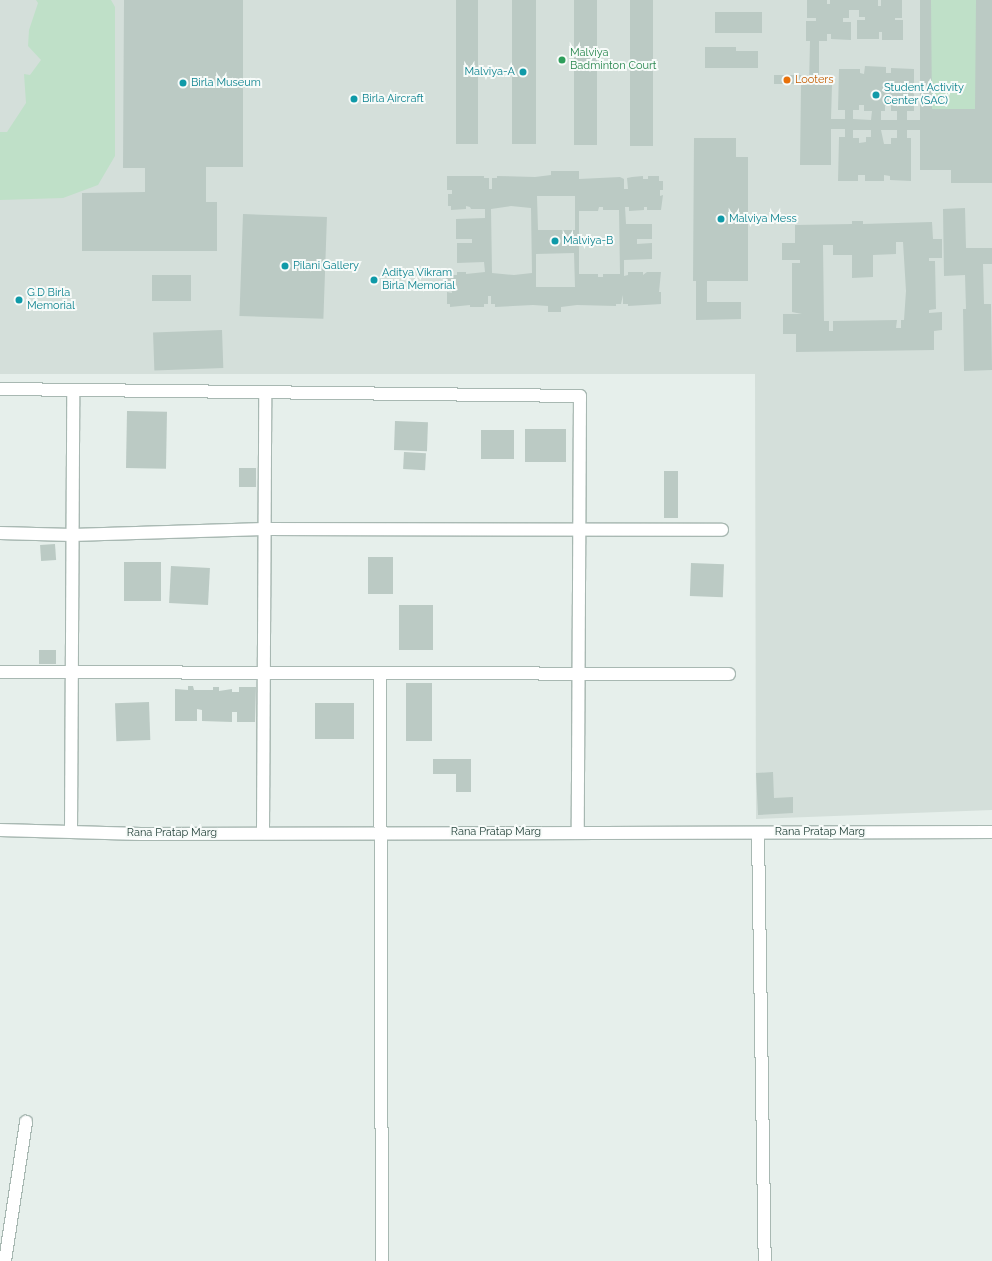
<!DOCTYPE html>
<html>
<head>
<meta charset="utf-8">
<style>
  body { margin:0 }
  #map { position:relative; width:992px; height:1261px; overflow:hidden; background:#e6efeb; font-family:Raleway,sans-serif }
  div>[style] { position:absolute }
  .built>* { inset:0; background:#d4dfda }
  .green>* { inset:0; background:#bfe0c8; transform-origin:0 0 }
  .building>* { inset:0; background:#bbcac4; transform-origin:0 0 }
  .roads { filter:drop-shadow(1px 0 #a8b8b2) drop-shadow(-1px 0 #a8b8b2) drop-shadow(0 1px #a8b8b2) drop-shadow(0 -1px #a8b8b2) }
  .street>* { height:12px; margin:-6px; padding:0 6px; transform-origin:6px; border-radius:6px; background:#fff }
  .dots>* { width:11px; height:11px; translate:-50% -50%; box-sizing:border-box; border:2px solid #f7fbf9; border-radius:50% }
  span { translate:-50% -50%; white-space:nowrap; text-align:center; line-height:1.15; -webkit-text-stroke:4px #f7fbf9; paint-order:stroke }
  .leisure-label { font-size:11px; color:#27864d }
  .left { translate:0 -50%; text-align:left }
  .culture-label { font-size:11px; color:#0d838f }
  .right { translate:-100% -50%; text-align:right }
  .food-label { font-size:11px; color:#c56008 }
  .street-label { font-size:11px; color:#24423a }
</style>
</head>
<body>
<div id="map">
  <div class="built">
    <div style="clip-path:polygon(0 0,992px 0,992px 810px,756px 819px,755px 374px,0 374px)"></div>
  </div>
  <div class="green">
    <div style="clip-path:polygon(36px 0,111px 0,115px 7px,115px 156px,98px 185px,63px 198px,0 200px,0 132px,7px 132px,26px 103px,24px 74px,30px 75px,41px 60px,28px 46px,29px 30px,38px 3px)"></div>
    <div style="left:931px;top:0;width:45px;height:109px"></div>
  </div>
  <div class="building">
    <div style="clip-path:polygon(124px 0,243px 0,243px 167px,206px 167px,206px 202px,217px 202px,217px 251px,82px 251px,82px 193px,145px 192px,145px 168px,123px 168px)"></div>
    <div style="left:456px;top:0;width:22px;height:144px"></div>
    <div style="left:512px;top:0;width:24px;height:144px"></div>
    <div style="left:574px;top:0;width:23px;height:145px"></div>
    <div style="left:630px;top:0;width:23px;height:146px"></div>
    <div style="clip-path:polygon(evenodd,807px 0,827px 0,827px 4px,830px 4px,830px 0,878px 0,878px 6px,881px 6px,881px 0,902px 0,902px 18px,895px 18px,895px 20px,903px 20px,903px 40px,882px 40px,882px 32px,879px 32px,879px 39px,857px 39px,857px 20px,865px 20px,865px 17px,859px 17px,859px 10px,849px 10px,849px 18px,843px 18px,843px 22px,851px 22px,851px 40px,831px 39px,831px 34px,827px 34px,827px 41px,819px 41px,819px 85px,832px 85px,831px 119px,845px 119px,845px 110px,838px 110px,839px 69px,860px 69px,860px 73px,864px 74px,865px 66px,886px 67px,886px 73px,891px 73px,891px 68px,914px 69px,914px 111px,907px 111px,907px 120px,920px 120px,920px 0,931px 0,932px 109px,975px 109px,976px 0,992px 0,992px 183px,951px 183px,951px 170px,920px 170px,920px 130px,907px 130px,907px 138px,911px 138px,911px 181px,890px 180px,890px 176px,884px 175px,884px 181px,865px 181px,865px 175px,858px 175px,858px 181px,838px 181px,839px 137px,845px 137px,845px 129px,831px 129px,831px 165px,800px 165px,801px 84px,809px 85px,810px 41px,806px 41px,806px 21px,816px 21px,816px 18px,807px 18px,807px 0,859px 105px,864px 105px,864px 111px,872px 111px,871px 120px,853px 119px,853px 110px,859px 110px,859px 105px,807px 0,885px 106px,891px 106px,891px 111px,897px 111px,897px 120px,881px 120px,881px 111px,885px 111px,885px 106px,807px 0,853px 130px,871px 130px,871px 137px,866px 137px,866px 142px,859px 143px,859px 138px,853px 138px,853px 130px,807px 0,881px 130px,897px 130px,897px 138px,891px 138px,891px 144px,884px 144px,881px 130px)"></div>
    <div style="left:715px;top:12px;width:47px;height:21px"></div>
    <div style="clip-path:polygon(705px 47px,736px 47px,736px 51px,758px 51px,758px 68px,705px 68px)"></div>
    <div style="left:774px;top:75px;width:27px;height:9px"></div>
    <div style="clip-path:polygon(694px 138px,736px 138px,736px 157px,748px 157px,748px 281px,707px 281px,707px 302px,741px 302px,741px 319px,696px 320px,696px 281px,693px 281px)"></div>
    <div style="clip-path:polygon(evenodd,551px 171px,579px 171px,579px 179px,620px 177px,624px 179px,624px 189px,628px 189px,627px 178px,632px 177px,643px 176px,643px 179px,648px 179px,648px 176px,659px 176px,659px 181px,663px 181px,663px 190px,660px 190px,660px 196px,663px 195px,661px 210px,647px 210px,647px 207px,644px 207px,644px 210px,629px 211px,629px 207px,625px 207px,626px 224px,652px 224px,652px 239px,637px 239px,637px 244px,652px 243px,652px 259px,624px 260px,624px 276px,628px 275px,628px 272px,643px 272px,643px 275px,647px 272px,661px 272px,659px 292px,661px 292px,661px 304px,628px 306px,628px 304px,623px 304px,623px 295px,621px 304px,616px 304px,616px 306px,577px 305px,561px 307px,561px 312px,548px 312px,548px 306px,533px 305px,495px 307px,495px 304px,491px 304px,491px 296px,488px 296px,488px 304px,484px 304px,484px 307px,470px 307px,470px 305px,450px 307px,450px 304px,447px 304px,447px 292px,452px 293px,451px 287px,447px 287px,446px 275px,457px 275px,457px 272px,466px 272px,466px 274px,485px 272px,484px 262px,457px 263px,457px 243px,472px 243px,472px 239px,456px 239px,456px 219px,485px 218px,485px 209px,471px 209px,470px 207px,466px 206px,466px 209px,451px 210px,451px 206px,448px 206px,448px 194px,452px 194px,452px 190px,447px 190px,447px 176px,484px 176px,484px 178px,489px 178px,489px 189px,492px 189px,492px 178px,497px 178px,497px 176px,535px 177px,551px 175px,551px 171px,537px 196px,575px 196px,575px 230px,538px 230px,537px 196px,551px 171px,511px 206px,531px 208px,532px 273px,514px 275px,492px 273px,491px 209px,511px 206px,551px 171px,599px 207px,603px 207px,603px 210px,619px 210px,620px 274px,603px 274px,603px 277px,598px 277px,598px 274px,579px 274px,579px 211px,598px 211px,599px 207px,551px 171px,574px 253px,575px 287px,536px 287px,536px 254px,574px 253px)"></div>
    <div style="clip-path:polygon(965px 208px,966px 248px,992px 248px,992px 264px,983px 264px,984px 304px,991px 304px,992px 370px,964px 371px,963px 309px,966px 309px,965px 275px,944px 276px,943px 209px)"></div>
    <div style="left:243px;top:214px;width:84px;height:102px;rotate:2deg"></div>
    <div style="clip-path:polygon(evenodd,852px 221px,863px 221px,863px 224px,932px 222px,933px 239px,942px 239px,942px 258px,929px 258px,929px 261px,935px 261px,936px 309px,929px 310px,929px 313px,942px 312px,942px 330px,934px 331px,934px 350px,796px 352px,796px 334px,783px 334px,783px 314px,802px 314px,792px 312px,792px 263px,800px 263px,800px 260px,782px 260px,782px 243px,795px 243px,795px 225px,852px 224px,852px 221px,896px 242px,903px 242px,906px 291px,904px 320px,901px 320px,901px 328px,896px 328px,897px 320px,833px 321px,833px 331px,829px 331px,829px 321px,824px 321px,823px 245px,833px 245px,833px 255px,852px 255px,852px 278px,873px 277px,873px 255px,896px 254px,896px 242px)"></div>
    <div style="left:191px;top:275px;width:26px;height:39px;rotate:90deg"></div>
    <div style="left:222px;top:330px;width:38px;height:69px;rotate:88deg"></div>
    <div style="left:127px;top:411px;width:40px;height:57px;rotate:1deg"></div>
    <div style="left:395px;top:421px;width:33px;height:29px;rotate:2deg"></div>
    <div style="left:566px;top:429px;width:33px;height:41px;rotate:90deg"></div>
    <div style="left:481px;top:430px;width:33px;height:29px"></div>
    <div style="left:404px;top:452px;width:22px;height:17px;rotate:3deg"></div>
    <div style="left:239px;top:468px;width:17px;height:19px"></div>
    <div style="left:664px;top:471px;width:14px;height:47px"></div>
    <div style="left:55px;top:544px;width:16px;height:15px;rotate:86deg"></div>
    <div style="left:368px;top:557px;width:25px;height:37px"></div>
    <div style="left:124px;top:562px;width:37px;height:39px"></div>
    <div style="left:691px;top:563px;width:33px;height:33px;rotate:2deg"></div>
    <div style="left:171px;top:566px;width:39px;height:37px;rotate:3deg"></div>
    <div style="left:399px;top:605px;width:34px;height:45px"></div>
    <div style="left:39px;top:650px;width:17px;height:14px"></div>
    <div style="left:406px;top:683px;width:26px;height:58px"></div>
    <div style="clip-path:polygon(188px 686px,193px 686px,194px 690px,213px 690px,213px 687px,219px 687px,219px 691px,232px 689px,232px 692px,239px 692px,239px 687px,256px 687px,255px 722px,237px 722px,237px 712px,232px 712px,232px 722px,202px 721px,202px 710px,197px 709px,197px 721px,175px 721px,175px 689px,188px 690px)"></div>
    <div style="left:149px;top:702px;width:38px;height:34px;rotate:88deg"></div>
    <div style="left:315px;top:703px;width:39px;height:36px"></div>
    <div style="clip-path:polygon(433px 759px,471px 759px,471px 792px,456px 792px,456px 774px,433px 774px)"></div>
    <div style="clip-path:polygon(773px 772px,774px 798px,793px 797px,793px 813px,758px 815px,756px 773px)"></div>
  </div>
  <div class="roads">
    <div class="street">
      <div style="left:0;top:389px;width:580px;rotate:0.69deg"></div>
      <div style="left:580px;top:396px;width:437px;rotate:90.3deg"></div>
      <div style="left:0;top:533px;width:72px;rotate:1.6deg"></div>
      <div style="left:72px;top:535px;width:192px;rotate:-1.8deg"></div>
      <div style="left:264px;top:529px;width:458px;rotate:0.1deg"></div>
      <div style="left:0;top:672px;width:729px;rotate:0.16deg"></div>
      <div style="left:380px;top:673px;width:588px;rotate:89.81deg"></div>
      <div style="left:0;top:830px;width:141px;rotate:1.6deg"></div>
      <div style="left:141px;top:834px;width:851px;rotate:-0.13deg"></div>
      <div style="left:71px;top:831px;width:440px;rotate:-89.7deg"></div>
      <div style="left:263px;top:832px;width:439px;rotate:-89.7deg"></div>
      <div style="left:758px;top:833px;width:428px;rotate:89.1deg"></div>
      <div style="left:5px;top:1261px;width:141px;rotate:-81.4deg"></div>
    </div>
  </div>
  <div class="dots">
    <div style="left:562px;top:60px;background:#2e9e5b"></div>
    <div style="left:523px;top:72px;background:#0f9aa8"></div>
    <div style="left:787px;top:80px;background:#e8710a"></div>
    <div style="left:183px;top:83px;background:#0f9aa8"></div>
    <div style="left:876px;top:95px;background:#0f9aa8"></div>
    <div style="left:354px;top:99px;background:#0f9aa8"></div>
    <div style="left:721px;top:219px;background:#0f9aa8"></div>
    <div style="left:555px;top:241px;background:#0f9aa8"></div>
    <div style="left:285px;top:266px;background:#0f9aa8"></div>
    <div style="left:374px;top:280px;background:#0f9aa8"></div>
    <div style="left:19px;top:300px;background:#0f9aa8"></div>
  </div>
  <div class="leisure-label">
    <span class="left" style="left:570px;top:60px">Malviya<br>Badminton Court</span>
  </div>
  <div class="culture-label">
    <span class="right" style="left:515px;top:72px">Malviya-A</span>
    <span class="left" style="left:191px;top:83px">Birla Museum</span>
    <span class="left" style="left:884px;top:95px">Student Activity<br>Center (SAC)</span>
    <span class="left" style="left:362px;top:99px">Birla Aircraft</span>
    <span class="left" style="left:729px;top:219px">Malviya Mess</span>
    <span class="left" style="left:563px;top:241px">Malviya-B</span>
    <span class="left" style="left:293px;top:266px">Pilani Gallery</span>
    <span class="left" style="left:382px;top:280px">Aditya Vikram<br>Birla Memorial</span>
    <span class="left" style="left:27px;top:300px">G.D Birla<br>Memorial</span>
  </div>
  <div class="food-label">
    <span class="left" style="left:795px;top:80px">Looters</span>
  </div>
  <div class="street-label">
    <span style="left:496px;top:832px">Rana Pratap Marg</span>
    <span style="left:820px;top:832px">Rana Pratap Marg</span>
    <span style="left:172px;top:833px">Rana Pratap Marg</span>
  </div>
</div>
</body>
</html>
